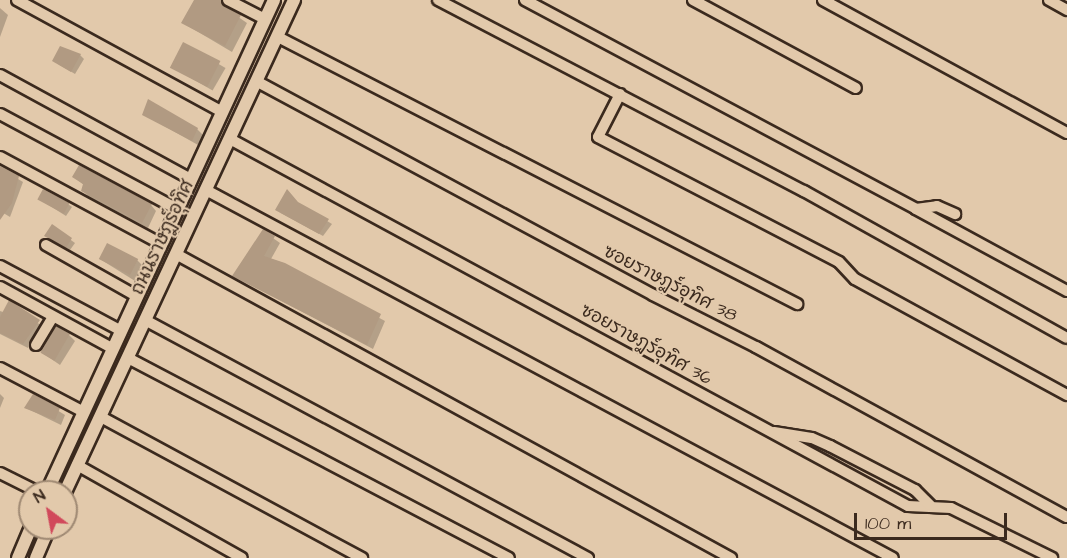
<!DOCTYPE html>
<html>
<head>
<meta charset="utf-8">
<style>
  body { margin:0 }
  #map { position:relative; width:1067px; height:558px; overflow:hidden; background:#e2c9ab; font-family:"Architects Daughter","Playpen Sans Thai",sans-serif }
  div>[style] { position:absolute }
  .shadow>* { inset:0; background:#0003; transform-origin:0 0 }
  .building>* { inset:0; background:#b19a82; transform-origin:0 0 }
  .roads { filter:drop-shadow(2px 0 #3b2a1e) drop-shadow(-2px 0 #3b2a1e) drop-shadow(0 2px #3b2a1e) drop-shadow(0 -2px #3b2a1e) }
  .minor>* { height:10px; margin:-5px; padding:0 5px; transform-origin:5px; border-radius:5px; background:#e2c9ab }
  .major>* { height:12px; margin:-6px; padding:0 6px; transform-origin:6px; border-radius:6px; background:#e2c9ab }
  span { translate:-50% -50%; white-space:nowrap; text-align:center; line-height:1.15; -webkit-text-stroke:4.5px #e2c9ab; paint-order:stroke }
  .street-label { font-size:18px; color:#3b2a1e }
  .north { position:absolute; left:18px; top:480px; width:60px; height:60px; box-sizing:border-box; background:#e2c9ab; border:2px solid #9f8973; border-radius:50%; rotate:328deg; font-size:16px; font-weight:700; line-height:24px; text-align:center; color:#3b2a1e }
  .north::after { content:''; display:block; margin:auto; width:21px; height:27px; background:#d1495b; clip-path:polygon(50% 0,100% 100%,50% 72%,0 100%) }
  .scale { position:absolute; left:854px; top:513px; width:153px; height:27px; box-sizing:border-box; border:3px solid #3b2a1e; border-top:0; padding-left:8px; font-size:18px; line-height:21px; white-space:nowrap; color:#3b2a1e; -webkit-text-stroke:4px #e2c9ab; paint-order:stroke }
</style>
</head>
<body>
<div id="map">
  <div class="shadow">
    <div style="clip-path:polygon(195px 0,231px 0,228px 10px,247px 23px,232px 52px,183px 23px)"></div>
    <div style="clip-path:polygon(0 8px,8px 15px,0 37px)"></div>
    <div style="left:184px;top:44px;width:48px;height:26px;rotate:30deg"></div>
    <div style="clip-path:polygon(80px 55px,84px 59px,75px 74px,58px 64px)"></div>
    <div style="clip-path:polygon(143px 114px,197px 129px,203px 135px,198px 145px)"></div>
    <div style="clip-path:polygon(0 168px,23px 182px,10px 217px,0 211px)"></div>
    <div style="clip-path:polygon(74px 177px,151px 205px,156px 211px,148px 228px,88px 196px,83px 191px,84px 185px)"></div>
    <div style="clip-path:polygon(39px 199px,68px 204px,72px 207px,66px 216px)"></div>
    <div style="clip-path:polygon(298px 203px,332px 224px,323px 236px,281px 213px)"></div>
    <div style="clip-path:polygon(53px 227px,75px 243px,70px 250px,48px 237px)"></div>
    <div style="clip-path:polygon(263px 231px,280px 243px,271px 259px,385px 321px,373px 349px,234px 276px)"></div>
    <div style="clip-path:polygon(100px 259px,137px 260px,143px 266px,135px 281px)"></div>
    <div style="clip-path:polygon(0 311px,43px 325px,28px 348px,0 334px)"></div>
    <div style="clip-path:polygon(69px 335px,75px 341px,60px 365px,41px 352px)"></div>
    <div style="clip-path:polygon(0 394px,4px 398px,0 408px)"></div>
    <div style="clip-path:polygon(34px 396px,65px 415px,61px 425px,26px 408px)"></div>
  </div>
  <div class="building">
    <div style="clip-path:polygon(194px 0,221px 0,224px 6px,241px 15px,225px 46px,181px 23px)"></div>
    <div style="left:183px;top:42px;width:42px;height:29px;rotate:27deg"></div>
    <div style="clip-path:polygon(60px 46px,81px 54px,71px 72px,52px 61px)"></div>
    <div style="clip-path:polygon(148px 99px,198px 128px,192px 141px,142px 115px)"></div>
    <div style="clip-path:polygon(79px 165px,152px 204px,142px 223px,81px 191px,83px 184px,72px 177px)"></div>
    <div style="clip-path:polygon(0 166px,19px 176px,12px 203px,0 220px)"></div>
    <div style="left:43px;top:189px;width:30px;height:12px;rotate:28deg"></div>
    <div style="clip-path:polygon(287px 189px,298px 202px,329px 219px,319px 234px,275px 210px)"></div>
    <div style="clip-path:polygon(52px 224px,72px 238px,66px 248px,44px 236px)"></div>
    <div style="clip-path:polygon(263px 229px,275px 236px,264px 256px,285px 263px,381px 314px,367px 345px,232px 276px)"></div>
    <div style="left:107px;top:243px;width:35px;height:18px;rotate:27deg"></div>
    <div style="clip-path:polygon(9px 300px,40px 320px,23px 344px,0 333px,0 317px)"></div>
    <div style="left:56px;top:326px;width:16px;height:31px;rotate:30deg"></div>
    <div style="clip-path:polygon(33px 394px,60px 408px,55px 420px,24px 408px)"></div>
  </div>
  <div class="roads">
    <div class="minor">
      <div style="left:17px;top:0;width:234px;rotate:28.6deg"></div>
      <div style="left:228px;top:0;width:42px;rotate:27.2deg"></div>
      <div style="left:438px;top:0;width:413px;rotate:27.6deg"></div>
      <div style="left:804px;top:191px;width:301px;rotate:29.2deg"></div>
      <div style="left:525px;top:0;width:443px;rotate:28.1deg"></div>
      <div style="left:916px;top:209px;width:21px;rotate:-8deg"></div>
      <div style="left:937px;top:206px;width:20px;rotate:24deg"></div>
      <div style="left:693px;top:0;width:185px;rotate:28.4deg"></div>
      <div style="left:823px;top:0;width:278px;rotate:28.6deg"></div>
      <div style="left:1049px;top:0;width:21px;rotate:29deg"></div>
      <div style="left:278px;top:37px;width:584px;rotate:27.22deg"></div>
      <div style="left:0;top:75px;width:217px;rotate:28.6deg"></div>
      <div style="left:256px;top:81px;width:451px;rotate:28.3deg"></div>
      <div style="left:653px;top:295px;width:115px;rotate:26.8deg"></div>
      <div style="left:756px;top:347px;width:354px;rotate:28.7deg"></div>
      <div style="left:620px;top:94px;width:48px;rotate:117.1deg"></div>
      <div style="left:598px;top:137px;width:271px;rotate:27.4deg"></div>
      <div style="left:839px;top:262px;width:23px;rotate:47deg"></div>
      <div style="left:855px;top:279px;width:242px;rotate:28.7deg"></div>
      <div style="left:0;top:114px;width:201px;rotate:28.2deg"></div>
      <div style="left:230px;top:139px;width:771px;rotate:28.43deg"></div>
      <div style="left:908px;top:506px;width:43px;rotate:2.7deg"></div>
      <div style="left:951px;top:508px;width:113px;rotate:26.3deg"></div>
      <div style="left:0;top:157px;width:182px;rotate:28.3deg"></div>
      <div style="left:206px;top:190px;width:779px;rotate:28.18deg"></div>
      <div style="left:916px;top:209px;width:172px;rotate:28.5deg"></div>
      <div style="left:46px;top:245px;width:103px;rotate:29.5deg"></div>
      <div style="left:176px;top:254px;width:633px;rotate:28.71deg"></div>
      <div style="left:0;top:266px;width:136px;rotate:28.1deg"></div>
      <div style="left:0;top:287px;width:128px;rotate:28.6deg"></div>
      <div style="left:145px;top:320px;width:503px;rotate:28.25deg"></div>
      <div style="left:36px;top:345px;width:33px;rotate:-59deg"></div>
      <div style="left:128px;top:358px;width:430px;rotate:27.7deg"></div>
      <div style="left:0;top:368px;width:93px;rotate:27.7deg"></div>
      <div style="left:101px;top:417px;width:297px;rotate:28.4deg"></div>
      <div style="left:774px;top:432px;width:38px;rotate:9deg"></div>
      <div style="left:812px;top:438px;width:20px;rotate:24deg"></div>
      <div style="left:830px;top:446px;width:96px;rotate:27.4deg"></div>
      <div style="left:915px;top:490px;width:21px;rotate:45deg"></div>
      <div style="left:77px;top:465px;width:189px;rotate:29.4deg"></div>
      <div style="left:0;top:473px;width:42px;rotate:26.6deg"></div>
    </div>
    <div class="major">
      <div style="left:47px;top:492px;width:542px;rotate:-65.23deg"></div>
      <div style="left:65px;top:492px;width:543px;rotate:-65.04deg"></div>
      <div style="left:18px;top:558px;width:33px;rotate:-67deg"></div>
      <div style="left:36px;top:558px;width:33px;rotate:-67deg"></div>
    </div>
  </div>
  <div class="street-label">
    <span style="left:163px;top:238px;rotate:-65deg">ถนนราษฎร์อุทิศ</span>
    <span style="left:670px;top:284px;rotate:27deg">ซอยราษฎร์อุทิศ 38</span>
    <span style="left:646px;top:345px;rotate:29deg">ซอยราษฎร์อุทิศ 36</span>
  </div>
  <div class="north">N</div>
  <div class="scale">100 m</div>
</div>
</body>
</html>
